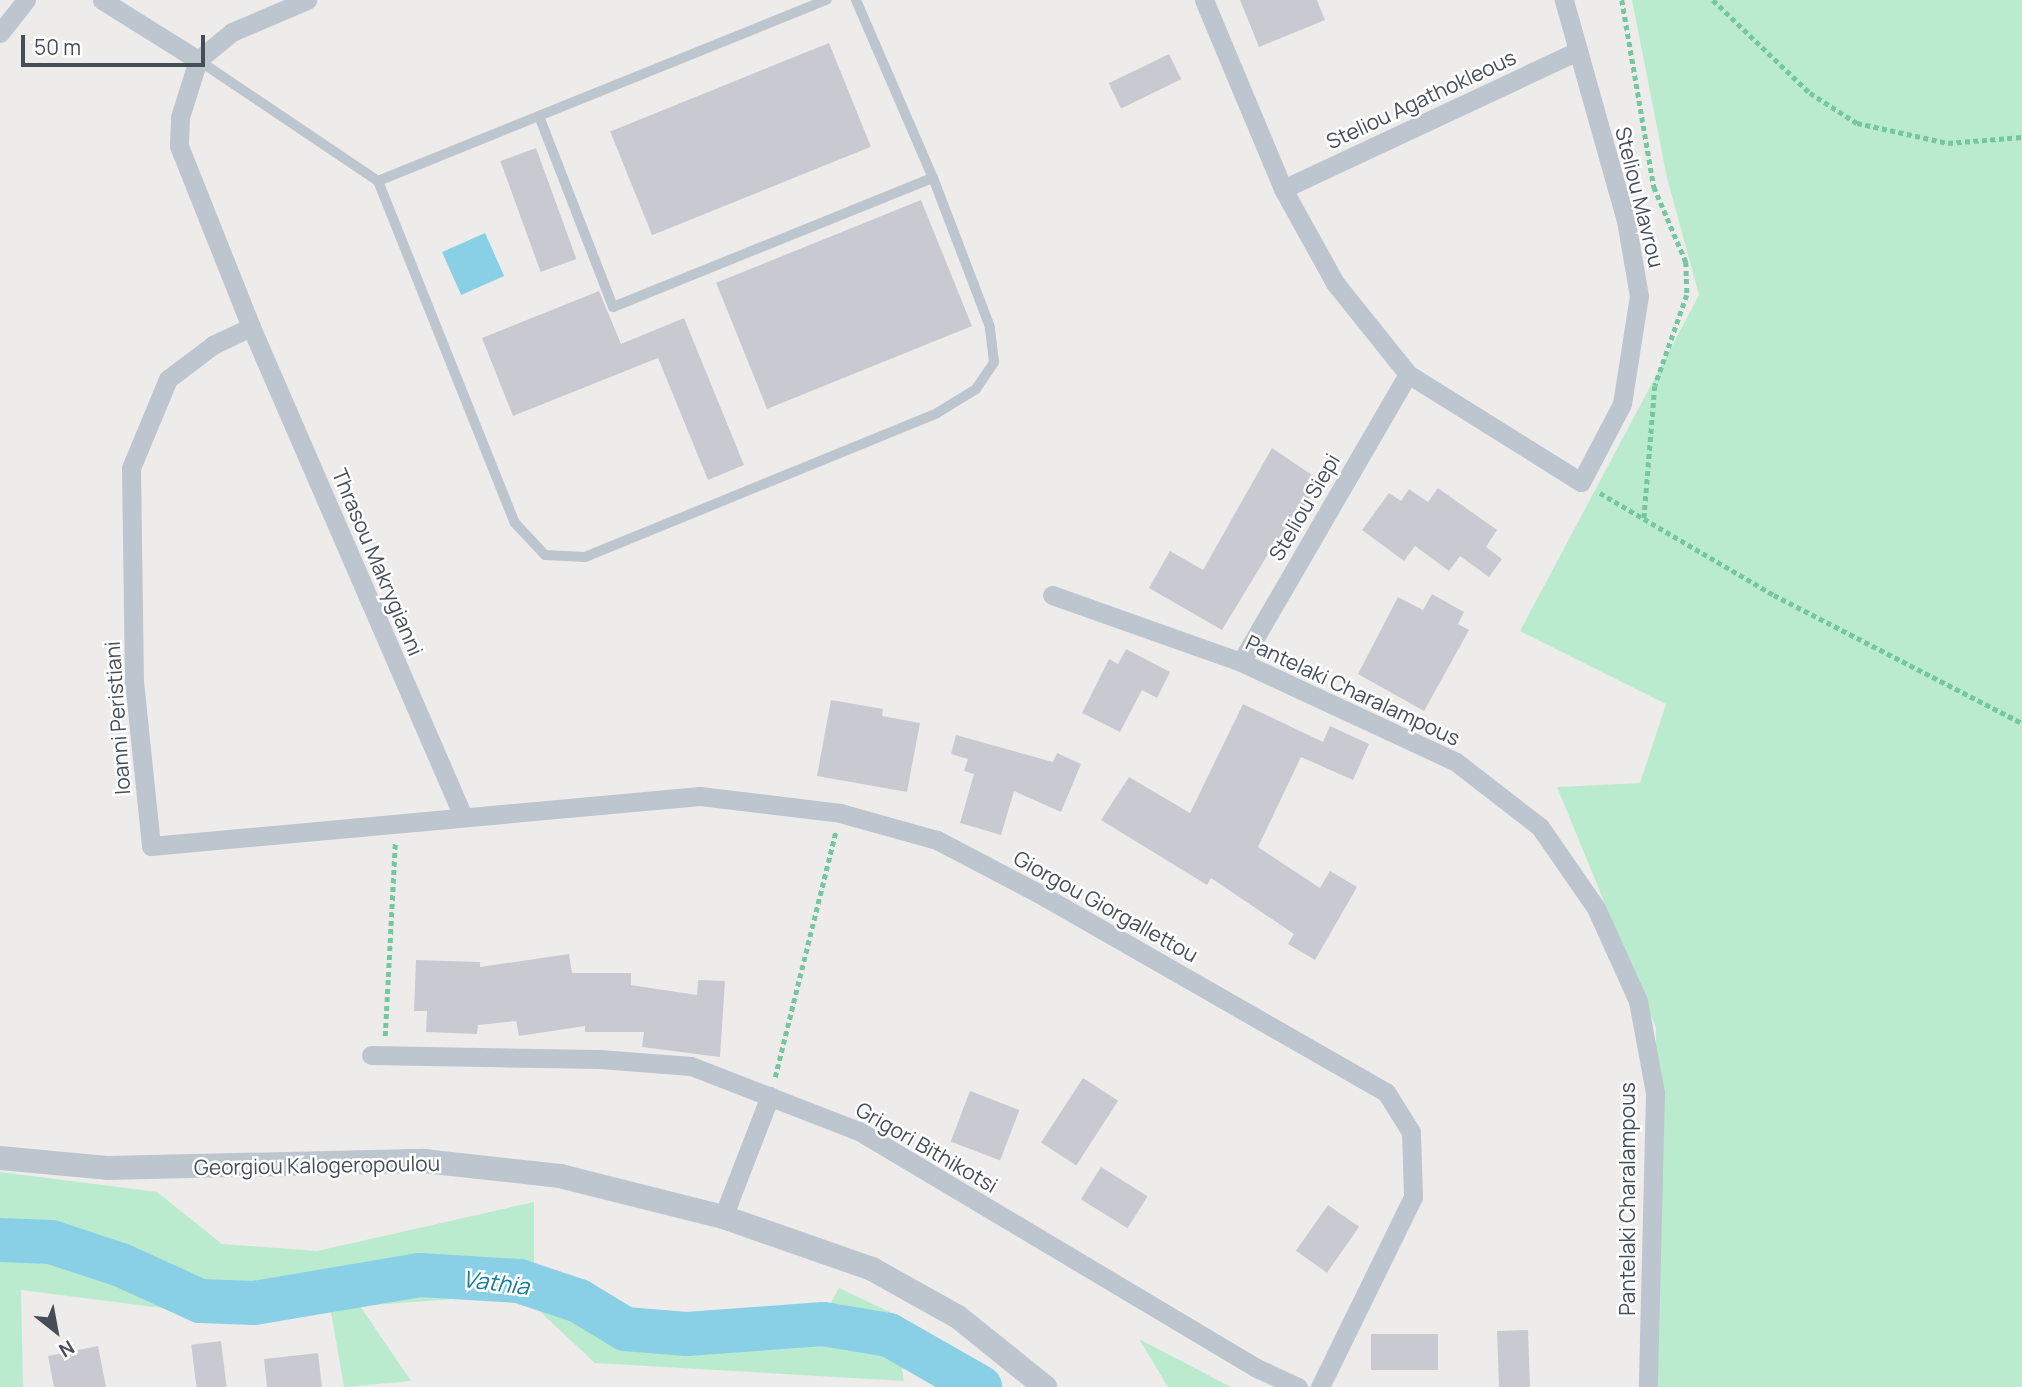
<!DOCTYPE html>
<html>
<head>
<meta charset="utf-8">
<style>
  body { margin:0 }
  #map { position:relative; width:2022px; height:1387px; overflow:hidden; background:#eeeceb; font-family:Manrope,sans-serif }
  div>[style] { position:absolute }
  .green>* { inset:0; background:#baebcf }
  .water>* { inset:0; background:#89d0e7; transform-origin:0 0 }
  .river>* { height:44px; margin:-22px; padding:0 22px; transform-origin:22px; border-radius:22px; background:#89d0e7 }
  .building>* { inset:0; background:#c9cad1; transform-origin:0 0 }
  .path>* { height:4.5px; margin-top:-2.25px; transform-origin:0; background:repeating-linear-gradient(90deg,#74c7a1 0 5px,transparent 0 8.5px) }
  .service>* { height:10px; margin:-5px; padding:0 5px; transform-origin:5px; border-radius:5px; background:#bdc6ce }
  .minor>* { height:19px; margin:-9.5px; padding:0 9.5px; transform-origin:9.5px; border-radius:9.5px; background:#bdc6ce }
  .tertiary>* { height:24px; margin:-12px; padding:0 12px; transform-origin:12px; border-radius:12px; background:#bdc6ce }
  span { translate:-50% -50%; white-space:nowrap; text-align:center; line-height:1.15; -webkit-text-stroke:5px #fff; paint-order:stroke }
  .street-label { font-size:21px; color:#454e58 }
  .water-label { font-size:23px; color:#127c9d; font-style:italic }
  .north { position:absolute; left:21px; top:1296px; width:70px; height:70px; -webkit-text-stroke:5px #fff; paint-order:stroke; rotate:149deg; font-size:19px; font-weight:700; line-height:28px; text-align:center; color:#454e58 }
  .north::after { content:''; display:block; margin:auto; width:24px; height:32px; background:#454e58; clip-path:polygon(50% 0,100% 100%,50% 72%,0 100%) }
  .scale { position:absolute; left:21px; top:35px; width:184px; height:32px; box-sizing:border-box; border:4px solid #454e58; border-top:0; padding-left:9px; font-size:21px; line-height:24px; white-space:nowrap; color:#454e58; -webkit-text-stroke:5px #fff; paint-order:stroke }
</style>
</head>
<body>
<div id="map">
  <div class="green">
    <div style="clip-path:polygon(1632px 0,2022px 0,2022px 1387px,1657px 1387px,1656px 1028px,1557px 787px,1640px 783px,1666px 704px,1520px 631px,1699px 295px,1667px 178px)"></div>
    <div style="clip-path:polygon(0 1172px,157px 1192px,222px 1244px,317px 1251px,534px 1202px,534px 1269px,637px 1311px,812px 1338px,839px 1288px,894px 1314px,904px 1381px,595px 1363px,521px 1294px,360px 1306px,411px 1381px,344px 1387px,331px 1312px,247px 1324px,162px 1308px,21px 1290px,23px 1387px,0 1387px)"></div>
    <div style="clip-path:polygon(1139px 1339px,1231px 1387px,1168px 1387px)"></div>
  </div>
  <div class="water">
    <div style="left:485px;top:233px;width:47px;height:47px;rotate:66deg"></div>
  </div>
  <div class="river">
    <div style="left:0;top:1240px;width:51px;rotate:2.2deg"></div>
    <div style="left:51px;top:1242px;width:74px;rotate:18.2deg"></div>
    <div style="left:121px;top:1265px;width:87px;rotate:24.5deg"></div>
    <div style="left:200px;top:1301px;width:54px;rotate:2.1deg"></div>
    <div style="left:254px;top:1303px;width:168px;rotate:-9.6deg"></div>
    <div style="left:420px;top:1275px;width:99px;rotate:3.5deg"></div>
    <div style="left:519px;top:1281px;width:63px;rotate:18.4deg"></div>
    <div style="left:579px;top:1301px;width:54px;rotate:31.3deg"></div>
    <div style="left:625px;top:1329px;width:62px;rotate:4.6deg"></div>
    <div style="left:687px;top:1334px;width:136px;rotate:-4.2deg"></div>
    <div style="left:823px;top:1324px;width:67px;rotate:9.5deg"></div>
    <div style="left:889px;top:1335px;width:105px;rotate:29.7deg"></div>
  </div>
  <div class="building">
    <div style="clip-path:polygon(1240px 0,1317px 0,1325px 20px,1259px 47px)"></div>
    <div style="left:829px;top:43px;width:112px;height:236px;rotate:68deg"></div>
    <div style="left:1169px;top:54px;width:28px;height:67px;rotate:64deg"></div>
    <div style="left:536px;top:148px;width:118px;height:38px;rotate:70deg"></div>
    <div style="left:921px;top:200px;width:136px;height:221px;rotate:68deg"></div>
    <div style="clip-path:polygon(599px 291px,621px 344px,684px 318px,744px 465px,708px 480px,658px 358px,513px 416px,482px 338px)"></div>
    <div style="clip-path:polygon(1272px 448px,1321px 481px,1273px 553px,1270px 551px,1222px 630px,1149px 588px,1170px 551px,1203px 570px)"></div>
    <div style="clip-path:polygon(1438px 488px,1497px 530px,1486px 547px,1502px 559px,1489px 577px,1460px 556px,1449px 571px,1415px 546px,1404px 561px,1362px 530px,1389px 493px,1401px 501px,1409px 489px,1428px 502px)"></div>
    <div style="clip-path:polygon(1432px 594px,1464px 612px,1458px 624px,1469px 630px,1424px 711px,1358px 674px,1398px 597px,1423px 610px)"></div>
    <div style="clip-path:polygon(1126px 649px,1170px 672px,1157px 698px,1142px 690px,1120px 732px,1082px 713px,1109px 659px,1118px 664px)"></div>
    <div style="clip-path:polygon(831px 700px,883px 709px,882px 716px,920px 723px,907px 792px,817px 776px)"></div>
    <div style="clip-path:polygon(1243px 704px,1323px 742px,1330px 726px,1369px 744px,1353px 780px,1301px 757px,1258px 847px,1320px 888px,1330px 871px,1357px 887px,1315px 960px,1288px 944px,1294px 934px,1211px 878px,1207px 885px,1101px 820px,1129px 777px,1190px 813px)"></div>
    <div style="clip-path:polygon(956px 735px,1053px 762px,1057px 753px,1081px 764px,1061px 812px,1014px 791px,1001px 835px,960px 823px,974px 774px,964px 771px,968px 759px,951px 754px)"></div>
    <div style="clip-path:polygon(569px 954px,572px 973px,631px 973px,631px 985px,697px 995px,698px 980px,725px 981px,720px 1057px,642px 1047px,644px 1032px,585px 1032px,585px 1026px,519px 1036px,516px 1021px,478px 1025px,477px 1034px,426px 1032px,427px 1011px,414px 1011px,416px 960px,480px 962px,480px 967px)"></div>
    <div style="left:1083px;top:1078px;width:42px;height:77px;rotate:33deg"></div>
    <div style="left:970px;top:1091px;width:53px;height:54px;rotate:21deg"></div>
    <div style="left:1101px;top:1167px;width:55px;height:38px;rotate:32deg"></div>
    <div style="left:1328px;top:1205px;width:38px;height:56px;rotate:35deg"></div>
    <div style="left:1528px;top:1330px;width:57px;height:31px;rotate:88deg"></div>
    <div style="left:1438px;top:1334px;width:36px;height:67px;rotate:90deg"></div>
    <div style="left:221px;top:1341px;width:46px;height:30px;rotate:83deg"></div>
    <div style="clip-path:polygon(98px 1346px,106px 1387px,54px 1387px,48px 1356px)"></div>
    <div style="clip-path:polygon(318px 1353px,322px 1387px,267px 1387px,264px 1359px)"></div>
  </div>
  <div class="path">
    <div style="left:1622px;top:0;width:190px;rotate:80.3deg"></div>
    <div style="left:1654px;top:187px;width:82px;rotate:66.9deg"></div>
    <div style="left:1686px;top:262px;width:33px;rotate:88deg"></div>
    <div style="left:1687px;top:295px;width:96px;rotate:109.4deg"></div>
    <div style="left:1655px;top:386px;width:133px;rotate:94.7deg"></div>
    <div style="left:1713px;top:0;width:134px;rotate:43.8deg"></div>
    <div style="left:1810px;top:93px;width:56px;rotate:32.6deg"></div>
    <div style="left:1857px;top:123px;width:93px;rotate:12.4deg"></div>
    <div style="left:1948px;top:143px;width:74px;rotate:-4.6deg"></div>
    <div style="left:1600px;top:493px;width:202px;rotate:30.4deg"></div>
    <div style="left:1774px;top:595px;width:279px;rotate:27.3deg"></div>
    <div style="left:385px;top:1036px;width:194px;rotate:-87deg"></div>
    <div style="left:775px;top:1077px;width:253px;rotate:-76.1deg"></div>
  </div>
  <div class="service">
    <div style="left:198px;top:60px;width:217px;rotate:33.9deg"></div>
    <div style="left:378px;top:181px;width:484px;rotate:-22deg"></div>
    <div style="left:539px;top:116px;width:205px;rotate:68.8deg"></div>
    <div style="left:613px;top:307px;width:345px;rotate:-22deg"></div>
    <div style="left:378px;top:181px;width:368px;rotate:68.2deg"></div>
    <div style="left:515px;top:523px;width:44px;rotate:46.8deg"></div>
    <div style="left:545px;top:555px;width:40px;rotate:2.9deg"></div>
    <div style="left:585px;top:557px;width:380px;rotate:-22.2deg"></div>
    <div style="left:937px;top:413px;width:46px;rotate:-31.6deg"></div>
    <div style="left:976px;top:389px;width:32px;rotate:-56deg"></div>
    <div style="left:994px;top:362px;width:35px;rotate:-97deg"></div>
    <div style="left:990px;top:327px;width:160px;rotate:-110.9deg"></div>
    <div style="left:933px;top:178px;width:194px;rotate:-113.4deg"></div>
  </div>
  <div class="minor">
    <div style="left:102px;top:0;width:113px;rotate:32deg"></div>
    <div style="left:1204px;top:0;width:205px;rotate:67.3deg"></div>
    <div style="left:1283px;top:189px;width:107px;rotate:61deg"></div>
    <div style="left:1335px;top:283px;width:117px;rotate:51.3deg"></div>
    <div style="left:1408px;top:374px;width:204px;rotate:32deg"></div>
    <div style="left:1581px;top:482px;width:88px;rotate:-62.3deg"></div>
    <div style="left:1622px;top:404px;width:109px;rotate:-81.1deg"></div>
    <div style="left:1639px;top:296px;width:76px;rotate:-99.8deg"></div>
    <div style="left:1626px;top:221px;width:230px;rotate:-105.7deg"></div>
    <div style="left:0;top:33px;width:42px;rotate:-51.8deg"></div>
    <div style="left:198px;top:60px;width:60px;rotate:107.5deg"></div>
    <div style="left:180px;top:117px;width:29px;rotate:92deg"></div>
    <div style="left:179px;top:146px;width:195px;rotate:68.3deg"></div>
    <div style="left:251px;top:327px;width:531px;rotate:66.57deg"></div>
    <div style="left:198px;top:60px;width:44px;rotate:-39.5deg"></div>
    <div style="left:232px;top:32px;width:82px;rotate:-23.1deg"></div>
    <div style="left:1283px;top:189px;width:326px;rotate:-25.1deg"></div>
    <div style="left:251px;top:327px;width:42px;rotate:154.7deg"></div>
    <div style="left:213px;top:345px;width:56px;rotate:142.9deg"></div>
    <div style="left:168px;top:379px;width:96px;rotate:112.6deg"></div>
    <div style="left:131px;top:468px;width:213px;rotate:89.2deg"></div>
    <div style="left:134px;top:681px;width:166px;rotate:84.1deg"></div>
    <div style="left:151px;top:846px;width:551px;rotate:-5.2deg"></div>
    <div style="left:700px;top:796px;width:141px;rotate:6.9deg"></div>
    <div style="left:840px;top:813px;width:101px;rotate:15.6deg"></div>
    <div style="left:937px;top:840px;width:114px;rotate:27.7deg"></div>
    <div style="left:1038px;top:893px;width:401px;rotate:29.8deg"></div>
    <div style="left:1386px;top:1092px;width:47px;rotate:58deg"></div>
    <div style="left:1411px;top:1132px;width:65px;rotate:88.2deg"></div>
    <div style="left:1413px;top:1197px;width:212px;rotate:116.1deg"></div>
    <div style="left:1052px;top:595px;width:201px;rotate:19.5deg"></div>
    <div style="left:1241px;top:662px;width:237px;rotate:24.9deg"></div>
    <div style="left:1456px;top:762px;width:106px;rotate:37.7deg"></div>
    <div style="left:1540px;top:827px;width:98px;rotate:55.3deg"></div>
    <div style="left:1596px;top:908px;width:102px;rotate:65.7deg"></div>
    <div style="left:1638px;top:1001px;width:94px;rotate:79.5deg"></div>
    <div style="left:1655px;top:1093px;width:294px;rotate:91.4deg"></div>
    <div style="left:1241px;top:662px;width:333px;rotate:-59.9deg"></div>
    <div style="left:371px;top:1055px;width:229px;rotate:1deg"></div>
    <div style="left:600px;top:1059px;width:91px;rotate:4.4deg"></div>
    <div style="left:691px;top:1066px;width:180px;rotate:21.2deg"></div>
    <div style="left:859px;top:1131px;width:465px;rotate:30.8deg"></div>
    <div style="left:1259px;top:1369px;width:43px;rotate:24.8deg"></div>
    <div style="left:723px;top:1217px;width:130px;rotate:-68.8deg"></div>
  </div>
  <div class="tertiary">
    <div style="left:0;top:1158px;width:107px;rotate:5.3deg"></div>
    <div style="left:107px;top:1168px;width:317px;rotate:-1.3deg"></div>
    <div style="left:424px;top:1161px;width:137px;rotate:6.3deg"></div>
    <div style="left:560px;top:1176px;width:168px;rotate:14.1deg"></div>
    <div style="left:723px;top:1217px;width:158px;rotate:19.2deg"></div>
    <div style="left:872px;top:1269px;width:98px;rotate:29.2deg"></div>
    <div style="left:958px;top:1317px;width:112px;rotate:38.8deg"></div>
  </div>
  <div class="street-label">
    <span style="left:1421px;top:99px;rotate:-25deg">Steliou Agathokleous</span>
    <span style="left:1640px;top:197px;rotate:76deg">Steliou Mavrou</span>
    <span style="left:1304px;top:507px;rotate:-60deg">Steliou Siepi</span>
    <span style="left:378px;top:562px;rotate:67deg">Thrasou Makrygianni</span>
    <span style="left:1353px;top:690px;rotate:25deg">Pantelaki Charalampous</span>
    <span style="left:117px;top:718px;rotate:-94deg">Ioanni Peristiani</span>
    <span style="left:1106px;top:906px;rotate:29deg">Giorgou Giorgallettou</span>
    <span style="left:927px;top:1147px;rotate:30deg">Grigori Bithikotsi</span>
    <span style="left:317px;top:1165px;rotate:-1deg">Georgiou Kalogeropoulou</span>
    <span style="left:1627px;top:1199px;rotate:-90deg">Pantelaki Charalampous</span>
  </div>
  <div class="water-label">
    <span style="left:496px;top:1282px;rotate:7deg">Vathia</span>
  </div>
  <div class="north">N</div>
  <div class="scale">50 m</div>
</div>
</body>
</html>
